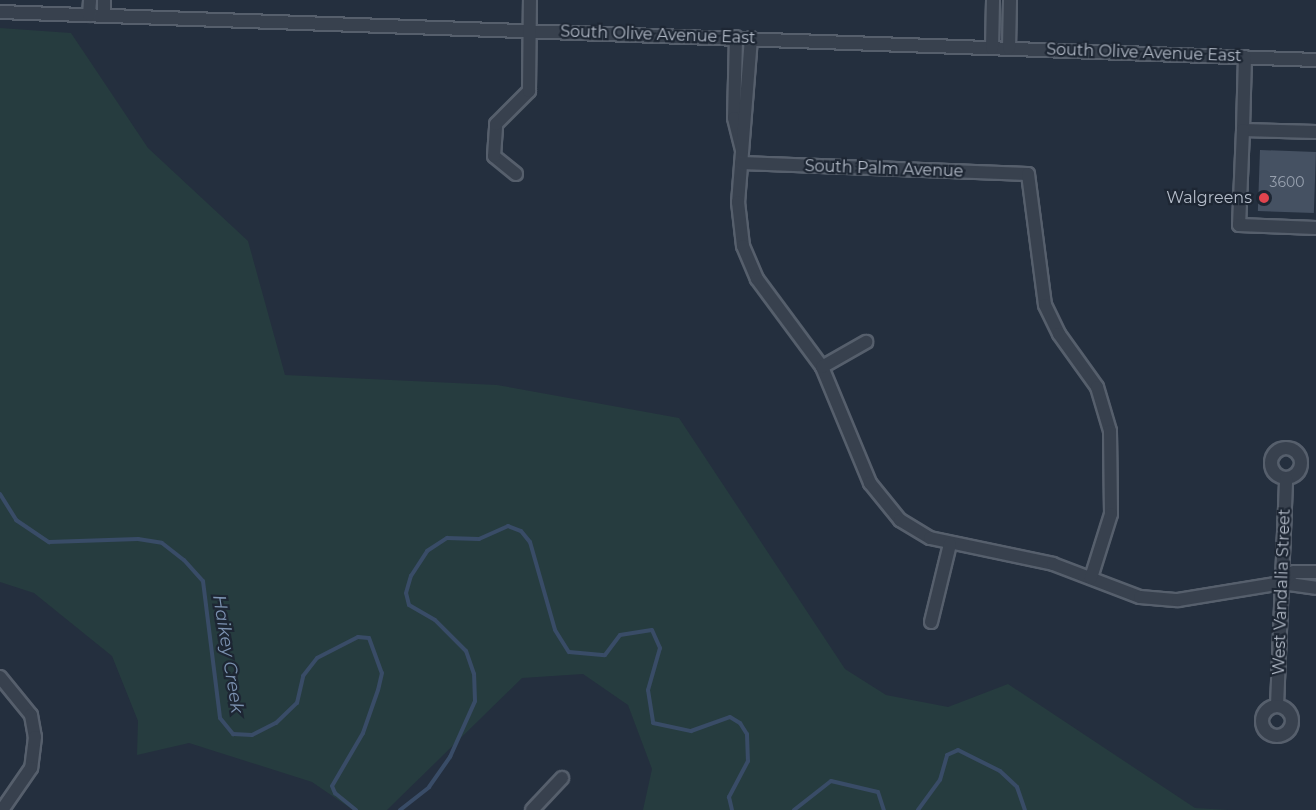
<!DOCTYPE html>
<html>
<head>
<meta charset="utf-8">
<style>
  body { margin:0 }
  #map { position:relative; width:1316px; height:810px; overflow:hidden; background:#242f3e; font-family:Montserrat,sans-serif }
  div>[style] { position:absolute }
  .green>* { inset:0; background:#263c3f }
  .stream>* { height:4px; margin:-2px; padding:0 2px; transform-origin:2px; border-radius:2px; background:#394c67 }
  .building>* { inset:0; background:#455162; transform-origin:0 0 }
  .roads { filter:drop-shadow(2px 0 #565f6c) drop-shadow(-2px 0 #565f6c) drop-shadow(0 2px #565f6c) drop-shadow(0 -2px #565f6c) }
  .minor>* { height:12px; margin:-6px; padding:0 6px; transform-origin:6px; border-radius:6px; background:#38414e }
  .minor>.ring { margin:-6px; padding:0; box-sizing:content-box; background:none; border:12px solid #38414e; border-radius:50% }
  .dots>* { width:16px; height:16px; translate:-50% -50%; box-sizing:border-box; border:3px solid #1d2633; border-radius:50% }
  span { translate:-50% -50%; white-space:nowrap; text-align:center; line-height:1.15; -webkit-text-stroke:4.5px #1d2633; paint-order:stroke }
  .number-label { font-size:14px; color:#98a1af }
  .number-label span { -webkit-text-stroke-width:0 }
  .street-label { font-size:16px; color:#b4bcc9 }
  .poi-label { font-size:16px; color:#b4bcc9 }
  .right { translate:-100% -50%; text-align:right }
  .water-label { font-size:18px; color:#7c92b1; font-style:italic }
</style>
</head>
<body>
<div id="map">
  <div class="green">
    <div style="clip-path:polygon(0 28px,71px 33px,148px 148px,248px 241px,285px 375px,497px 385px,679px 418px,845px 669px,886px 695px,948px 707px,1008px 684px,1195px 808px,1229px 810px,643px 810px,652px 769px,628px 705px,583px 674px,522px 678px,387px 810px,353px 810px,312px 782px,189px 743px,137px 755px,138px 721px,112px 656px,34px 593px,0 582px)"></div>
  </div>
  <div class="stream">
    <div style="left:0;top:494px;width:31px;rotate:58deg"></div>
    <div style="left:16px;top:520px;width:40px;rotate:34deg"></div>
    <div style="left:49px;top:542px;width:89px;rotate:-1.9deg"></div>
    <div style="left:138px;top:539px;width:24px;rotate:9deg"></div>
    <div style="left:162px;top:543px;width:28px;rotate:38deg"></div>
    <div style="left:184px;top:560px;width:28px;rotate:48deg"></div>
    <div style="left:203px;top:581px;width:138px;rotate:82.9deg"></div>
    <div style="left:220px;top:718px;width:21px;rotate:51deg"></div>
    <div style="left:233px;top:734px;width:19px;rotate:3deg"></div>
    <div style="left:252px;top:735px;width:27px;rotate:-27deg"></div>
    <div style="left:276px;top:723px;width:29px;rotate:-44deg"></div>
    <div style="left:297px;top:703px;width:28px;rotate:-77deg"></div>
    <div style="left:303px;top:676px;width:23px;rotate:-52deg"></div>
    <div style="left:317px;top:658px;width:46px;rotate:-27.1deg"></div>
    <div style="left:358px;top:637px;width:11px;rotate:5deg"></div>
    <div style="left:369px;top:638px;width:37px;rotate:70deg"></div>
    <div style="left:382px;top:673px;width:17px;rotate:103deg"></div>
    <div style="left:378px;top:690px;width:46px;rotate:109.2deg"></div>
    <div style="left:363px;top:733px;width:61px;rotate:120.3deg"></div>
    <div style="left:332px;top:786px;width:8px;rotate:67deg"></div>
    <div style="left:335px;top:793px;width:27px;rotate:39deg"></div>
    <div style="left:400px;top:810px;width:37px;rotate:-38deg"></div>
    <div style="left:429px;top:787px;width:37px;rotate:-55deg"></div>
    <div style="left:450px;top:757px;width:61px;rotate:-65.9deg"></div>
    <div style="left:475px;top:701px;width:27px;rotate:-92deg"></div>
    <div style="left:474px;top:674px;width:24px;rotate:-109deg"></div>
    <div style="left:466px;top:651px;width:44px;rotate:-135deg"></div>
    <div style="left:435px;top:620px;width:30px;rotate:-150deg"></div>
    <div style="left:409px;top:605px;width:12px;rotate:-104deg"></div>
    <div style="left:406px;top:593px;width:18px;rotate:-74deg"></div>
    <div style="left:411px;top:576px;width:30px;rotate:-57deg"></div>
    <div style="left:427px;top:551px;width:24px;rotate:-33deg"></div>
    <div style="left:447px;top:538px;width:32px;rotate:2deg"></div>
    <div style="left:479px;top:539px;width:32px;rotate:-24deg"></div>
    <div style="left:508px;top:526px;width:14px;rotate:21deg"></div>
    <div style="left:521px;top:531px;width:14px;rotate:51deg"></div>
    <div style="left:530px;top:542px;width:91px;rotate:74.1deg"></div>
    <div style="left:555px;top:630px;width:26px;rotate:58deg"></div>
    <div style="left:569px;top:652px;width:36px;rotate:5deg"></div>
    <div style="left:605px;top:655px;width:25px;rotate:-53deg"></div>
    <div style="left:620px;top:635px;width:32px;rotate:-9deg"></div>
    <div style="left:652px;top:630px;width:20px;rotate:66deg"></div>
    <div style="left:660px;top:648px;width:44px;rotate:105.9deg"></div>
    <div style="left:648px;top:690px;width:33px;rotate:81deg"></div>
    <div style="left:653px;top:723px;width:39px;rotate:12deg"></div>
    <div style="left:691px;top:731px;width:41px;rotate:-19.7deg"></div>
    <div style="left:730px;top:717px;width:12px;rotate:31deg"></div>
    <div style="left:740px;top:723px;width:13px;rotate:58deg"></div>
    <div style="left:747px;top:734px;width:27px;rotate:88deg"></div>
    <div style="left:748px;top:761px;width:41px;rotate:117.8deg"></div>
    <div style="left:729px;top:797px;width:13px;rotate:77deg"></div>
    <div style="left:794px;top:810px;width:47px;rotate:-38.1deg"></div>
    <div style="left:831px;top:781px;width:48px;rotate:13.2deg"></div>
    <div style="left:878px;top:792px;width:19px;rotate:72deg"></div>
    <div style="left:918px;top:810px;width:37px;rotate:-54deg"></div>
    <div style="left:940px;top:780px;width:26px;rotate:-74deg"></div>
    <div style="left:947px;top:755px;width:12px;rotate:-24deg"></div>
    <div style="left:958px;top:750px;width:47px;rotate:26.6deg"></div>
    <div style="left:1000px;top:771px;width:23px;rotate:43deg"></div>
    <div style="left:1017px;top:787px;width:24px;rotate:71deg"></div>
  </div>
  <div class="building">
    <div style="left:1260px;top:150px;width:56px;height:61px;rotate:2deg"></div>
  </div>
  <div class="roads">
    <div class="minor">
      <div style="left:104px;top:0;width:15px;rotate:90deg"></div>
      <div style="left:0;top:12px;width:1317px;rotate:2.09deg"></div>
      <div style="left:89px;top:15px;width:15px;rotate:-86deg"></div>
      <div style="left:736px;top:37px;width:81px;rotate:91.4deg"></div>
      <div style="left:734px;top:118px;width:33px;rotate:76deg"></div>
      <div style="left:751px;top:38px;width:165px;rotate:94.5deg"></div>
      <div style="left:738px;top:202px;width:44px;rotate:83.5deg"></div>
      <div style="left:743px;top:246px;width:36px;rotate:67deg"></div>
      <div style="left:757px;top:279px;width:109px;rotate:53.5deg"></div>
      <div style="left:822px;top:367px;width:126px;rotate:67.5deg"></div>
      <div style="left:870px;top:483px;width:48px;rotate:51deg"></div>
      <div style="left:900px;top:520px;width:35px;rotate:31deg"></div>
      <div style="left:930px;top:538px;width:126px;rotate:11.9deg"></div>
      <div style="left:1053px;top:564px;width:93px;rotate:20.8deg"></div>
      <div style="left:1140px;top:597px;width:38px;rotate:5deg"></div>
      <div style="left:1178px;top:600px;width:105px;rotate:-9.3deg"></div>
      <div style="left:1282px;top:583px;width:34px;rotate:8deg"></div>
      <div style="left:992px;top:48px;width:48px;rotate:-88.8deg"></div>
      <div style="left:1009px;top:48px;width:48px;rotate:-88.8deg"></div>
      <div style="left:1245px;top:57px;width:73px;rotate:91.6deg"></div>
      <div style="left:1243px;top:130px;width:73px;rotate:1.6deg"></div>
      <div style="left:1243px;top:130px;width:95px;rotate:92.4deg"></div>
      <div style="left:1239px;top:225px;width:77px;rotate:2.2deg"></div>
      <div style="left:741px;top:163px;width:287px;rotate:2.2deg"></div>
      <div style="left:1028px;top:174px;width:132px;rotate:82.6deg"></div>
      <div style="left:1045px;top:305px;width:32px;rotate:64deg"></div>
      <div style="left:1059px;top:334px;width:65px;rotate:54.4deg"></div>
      <div style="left:1097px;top:387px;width:46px;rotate:73.5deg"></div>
      <div style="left:1110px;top:431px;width:83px;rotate:89.3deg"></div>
      <div style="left:1111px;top:514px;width:67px;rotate:107.4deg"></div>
      <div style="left:516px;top:174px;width:28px;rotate:-141deg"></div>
      <div style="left:494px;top:156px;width:32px;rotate:-86deg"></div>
      <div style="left:496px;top:124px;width:47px;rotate:-45deg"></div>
      <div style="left:529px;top:91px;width:91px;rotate:-89.4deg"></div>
      <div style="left:822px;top:367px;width:51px;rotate:-29.6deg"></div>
      <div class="ring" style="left:1271px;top:448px;width:18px;height:18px"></div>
      <div style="left:1282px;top:583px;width:16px;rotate:-43deg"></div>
      <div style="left:1294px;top:572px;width:22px"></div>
      <div style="left:931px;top:622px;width:80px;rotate:-76.3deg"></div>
      <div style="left:0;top:677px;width:49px;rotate:50.8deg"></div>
      <div style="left:31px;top:715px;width:22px;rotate:80deg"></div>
      <div style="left:35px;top:737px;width:31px;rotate:97deg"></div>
      <div style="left:31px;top:768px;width:51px;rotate:124.6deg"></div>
      <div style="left:1277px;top:706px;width:228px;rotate:-87.7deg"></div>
      <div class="ring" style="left:1262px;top:706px;width:18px;height:18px"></div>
      <div style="left:532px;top:810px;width:44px;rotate:-46.8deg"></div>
    </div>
  </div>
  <div class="dots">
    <div style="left:1264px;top:198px;background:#e0444e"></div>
  </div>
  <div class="number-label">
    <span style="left:1287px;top:182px">3600</span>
  </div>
  <div class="street-label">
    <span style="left:658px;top:35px;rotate:2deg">South Olive Avenue East</span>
    <span style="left:1144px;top:53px;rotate:2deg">South Olive Avenue East</span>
    <span style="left:884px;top:169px;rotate:2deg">South Palm Avenue</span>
    <span style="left:1282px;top:592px;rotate:-88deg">West Vandalia Street</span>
  </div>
  <div class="poi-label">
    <span class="right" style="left:1252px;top:198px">Walgreens</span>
  </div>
  <div class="water-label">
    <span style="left:228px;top:654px;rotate:81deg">Haikey Creek</span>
  </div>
</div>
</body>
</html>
